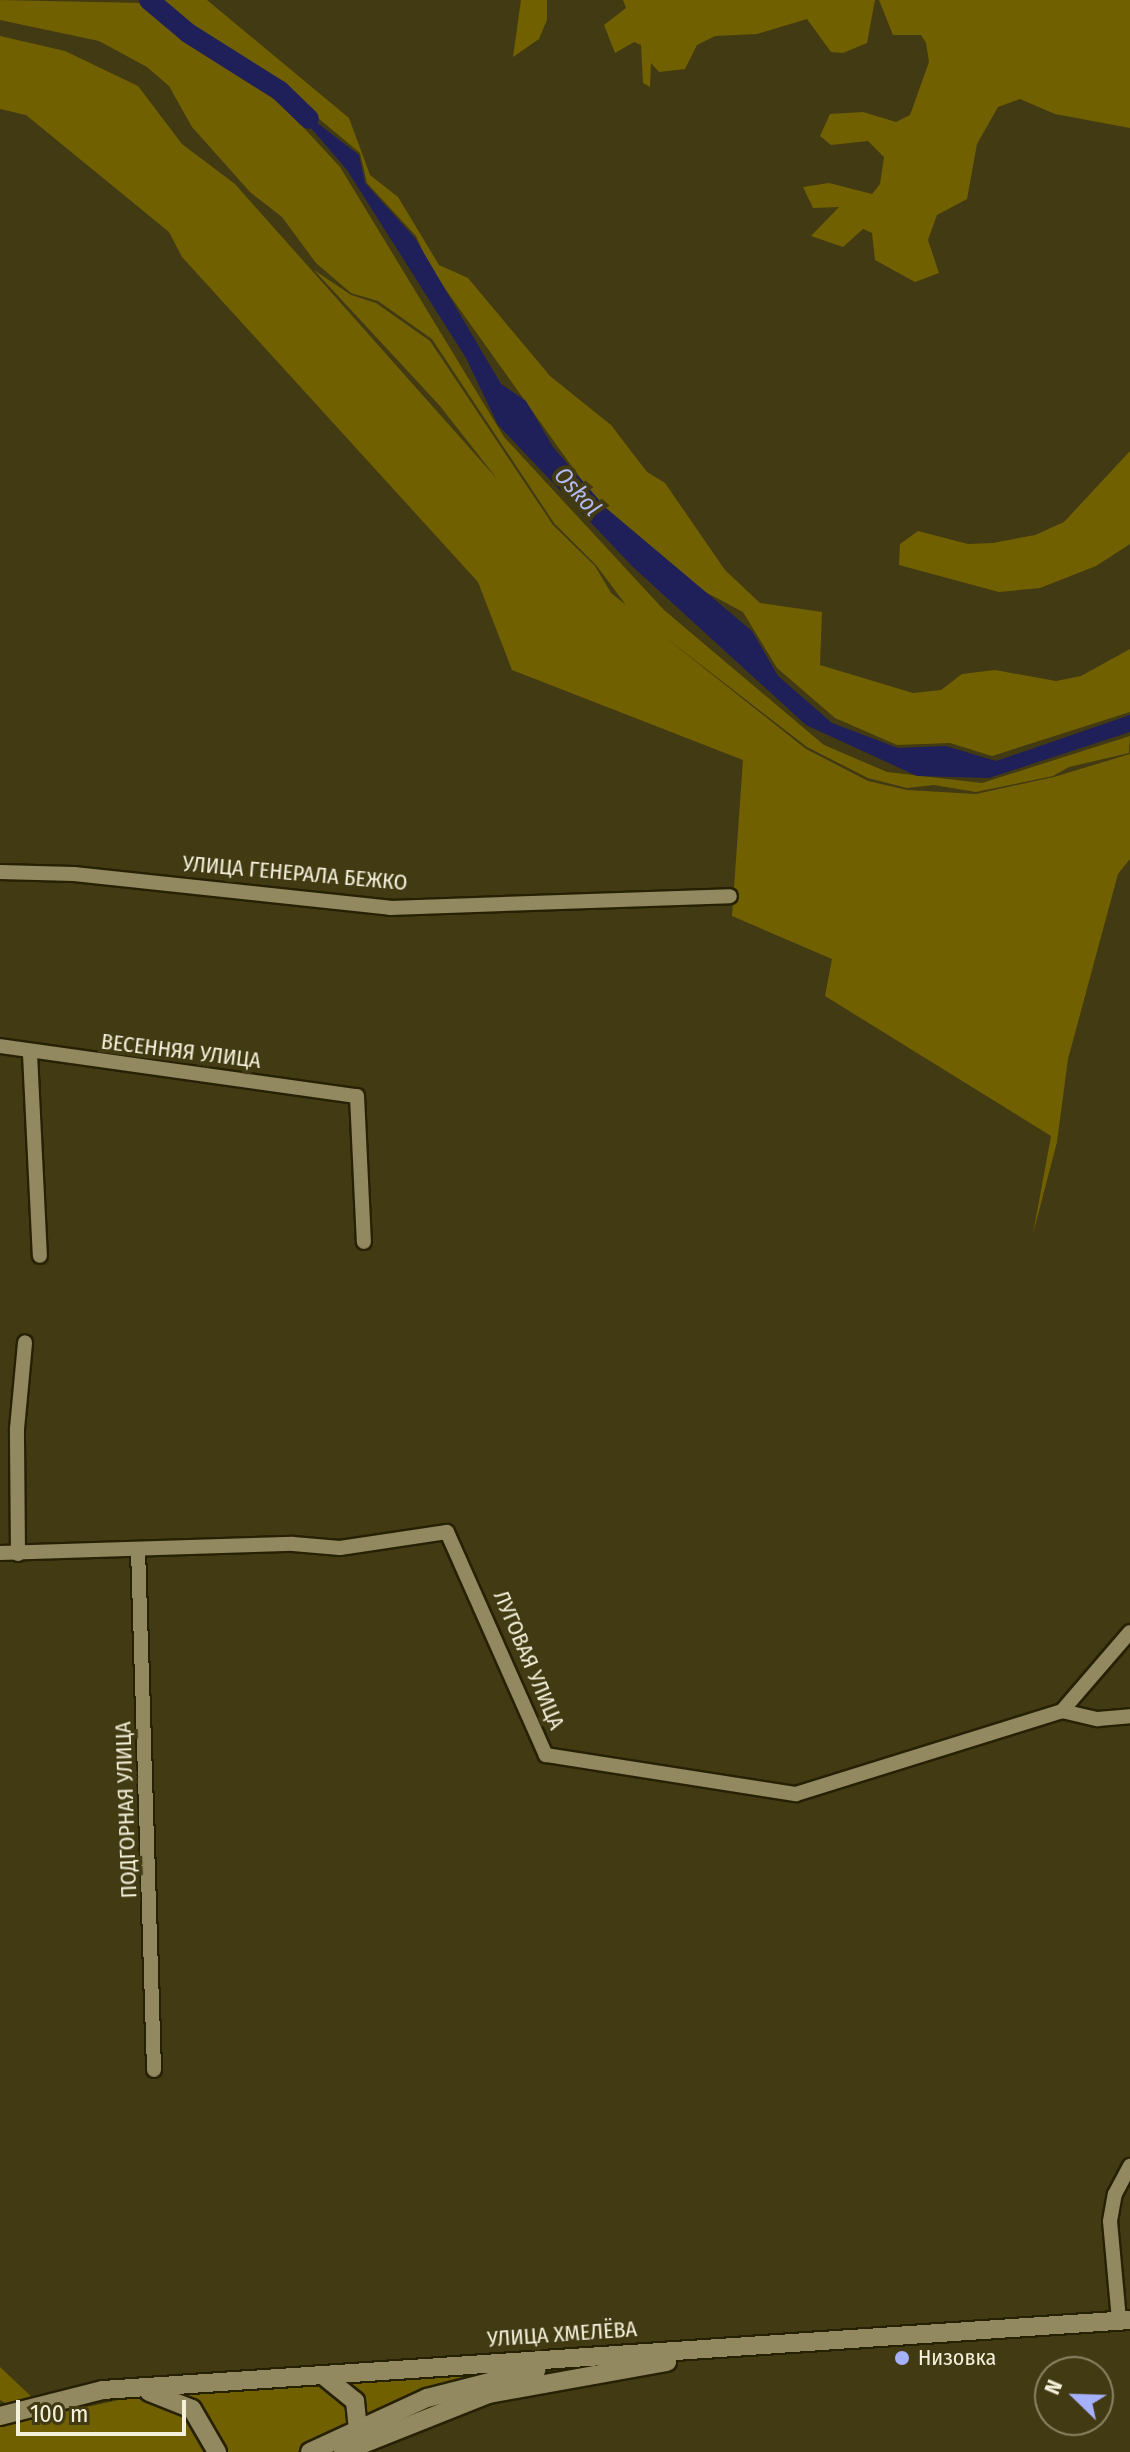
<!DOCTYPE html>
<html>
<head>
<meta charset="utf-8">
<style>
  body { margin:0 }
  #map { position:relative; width:1130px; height:2452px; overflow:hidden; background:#423a13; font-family:"Fira Sans Condensed",sans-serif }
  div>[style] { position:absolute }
  .green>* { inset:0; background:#716000 }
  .water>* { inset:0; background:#1f1f5a }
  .river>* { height:20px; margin:-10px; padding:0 10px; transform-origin:10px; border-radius:10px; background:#1f1f5a }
  .roads { filter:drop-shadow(2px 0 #272104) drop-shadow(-2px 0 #272104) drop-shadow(0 2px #272104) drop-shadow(0 -2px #272104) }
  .minor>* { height:14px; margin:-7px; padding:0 7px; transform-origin:7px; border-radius:7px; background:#928961 }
  .secondary>* { height:18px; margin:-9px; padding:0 9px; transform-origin:9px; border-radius:9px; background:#928961 }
  .dots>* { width:22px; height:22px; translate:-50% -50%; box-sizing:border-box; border:4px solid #423a13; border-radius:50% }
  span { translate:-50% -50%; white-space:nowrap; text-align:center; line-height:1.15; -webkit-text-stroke:8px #423a13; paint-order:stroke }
  .street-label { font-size:22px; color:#f4f0da }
  .poi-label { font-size:22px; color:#f4f0da }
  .left { translate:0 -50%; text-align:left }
  .water-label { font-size:24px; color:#b1baf2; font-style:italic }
  .north { position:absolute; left:1034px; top:2356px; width:80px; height:80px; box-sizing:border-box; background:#423a13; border:2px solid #898363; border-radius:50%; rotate:293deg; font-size:22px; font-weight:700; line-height:32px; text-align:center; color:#f4f0da }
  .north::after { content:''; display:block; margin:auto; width:28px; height:36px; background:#a6b1fc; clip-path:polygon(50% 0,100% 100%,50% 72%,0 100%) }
  .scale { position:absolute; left:16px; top:2400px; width:170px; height:36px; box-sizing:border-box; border:4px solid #f4f0da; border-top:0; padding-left:10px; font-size:24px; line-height:28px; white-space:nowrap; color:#f4f0da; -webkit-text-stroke:6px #423a13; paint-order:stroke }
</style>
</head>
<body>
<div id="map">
  <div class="green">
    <div style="clip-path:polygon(0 0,143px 3px,268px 89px,340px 167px,504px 437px,664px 610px,824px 745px,887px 772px,982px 783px,1130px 736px,1129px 753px,1069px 767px,1053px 776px,976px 792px,934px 785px,907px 788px,868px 778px,807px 747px,661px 634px,806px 749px,868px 781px,907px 790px,976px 794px,1054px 777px,1130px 754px,1130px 859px,1118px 874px,1068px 1059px,1057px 1142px,1033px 1234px,1051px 1136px,825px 996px,832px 959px,732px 916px,743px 760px,512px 670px,478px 582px,182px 257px,169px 232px,26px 115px,0 109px,0 36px,65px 51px,138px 86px,182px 144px,235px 184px,498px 480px,440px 406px,314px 270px,351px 295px,376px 303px,430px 341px,553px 525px,595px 566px,611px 593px,626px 605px,596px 565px,554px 523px,432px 339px,378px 301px,351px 293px,316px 263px,282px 217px,250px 192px,192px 127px,169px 86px,147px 67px,99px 41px,0 20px)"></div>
    <div style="clip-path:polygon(155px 0,207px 0,349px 118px,370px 175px,398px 197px,439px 265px,468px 278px,550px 376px,611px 425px,647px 472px,665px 483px,725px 570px,760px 603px,822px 612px,820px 665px,913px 693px,941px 690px,962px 674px,995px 670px,1056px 681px,1081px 676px,1130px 649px,1130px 712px,992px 756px,950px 743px,897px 745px,835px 718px,777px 668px,743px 612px,679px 578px,593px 496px,431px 269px,416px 236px,367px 183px,360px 153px,282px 88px)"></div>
    <div style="clip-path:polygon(521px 0,547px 0,547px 20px,539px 39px,513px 57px)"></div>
    <div style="clip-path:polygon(623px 0,875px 0,867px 43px,843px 53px,831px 52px,807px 19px,757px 34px,715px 36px,697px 45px,685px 69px,659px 72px,651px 63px,650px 87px,643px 83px,641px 45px,634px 42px,615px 53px,604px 25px,626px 8px)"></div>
    <div style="clip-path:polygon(879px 0,1130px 0,1130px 128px,1055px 114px,1020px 99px,998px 107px,977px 144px,967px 199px,937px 215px,928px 240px,939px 273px,915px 282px,875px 260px,872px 233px,863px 229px,843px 247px,811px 236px,839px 207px,813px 208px,803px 187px,829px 183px,872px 194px,880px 184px,884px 157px,868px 141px,831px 145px,820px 136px,830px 114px,863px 112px,896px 122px,910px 115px,929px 62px,926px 43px,921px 35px,893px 35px)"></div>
    <div style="clip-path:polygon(1130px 451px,1130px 544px,1096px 566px,1040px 588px,999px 592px,899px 565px,900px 544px,918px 531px,968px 544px,993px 543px,1035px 535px,1064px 522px)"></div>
    <div style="clip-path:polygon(0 2367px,36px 2401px,12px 2407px,0 2400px)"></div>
    <div style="clip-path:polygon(479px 2372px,364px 2418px,343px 2382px)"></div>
    <div style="clip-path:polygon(325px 2383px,337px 2388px,355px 2421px,297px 2452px,221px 2452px,164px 2389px)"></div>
    <div style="clip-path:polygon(137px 2396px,179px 2405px,206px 2452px,0 2452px,0 2426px)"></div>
  </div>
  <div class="water">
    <div style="clip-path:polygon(286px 99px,359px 155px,365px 183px,415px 238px,501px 384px,526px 401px,553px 447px,606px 508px,752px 631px,778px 676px,832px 723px,898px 748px,946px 746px,996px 761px,1130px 715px,1130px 732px,989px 778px,917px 776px,806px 725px,633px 567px,498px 425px,466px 358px,347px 170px)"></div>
  </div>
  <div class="river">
    <div style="left:149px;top:0;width:51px;rotate:40.2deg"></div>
    <div style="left:188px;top:33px;width:109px;rotate:32.2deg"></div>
    <div style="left:280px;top:91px;width:40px;rotate:44deg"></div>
  </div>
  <div class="roads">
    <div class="minor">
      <div style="left:0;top:872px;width:74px;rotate:1.5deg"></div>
      <div style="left:74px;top:874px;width:318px;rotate:6.1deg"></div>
      <div style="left:390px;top:908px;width:340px;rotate:-2deg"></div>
      <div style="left:0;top:1046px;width:360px;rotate:8deg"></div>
      <div style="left:357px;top:1096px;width:146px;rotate:87.3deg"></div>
      <div style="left:30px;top:1054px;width:202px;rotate:87.2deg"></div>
      <div style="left:138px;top:1549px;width:521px;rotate:88.24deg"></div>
      <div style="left:0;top:1553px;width:293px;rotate:-1.8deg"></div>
      <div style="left:293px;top:1544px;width:47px;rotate:4.9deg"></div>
      <div style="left:340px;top:1548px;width:108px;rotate:-8.5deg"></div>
      <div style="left:447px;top:1532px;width:244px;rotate:66.1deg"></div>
      <div style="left:546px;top:1755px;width:253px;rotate:8.9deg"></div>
      <div style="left:796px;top:1794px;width:279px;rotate:-17.3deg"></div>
      <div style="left:1062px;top:1711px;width:37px;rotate:13deg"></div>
      <div style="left:1098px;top:1719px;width:32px;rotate:-5deg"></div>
      <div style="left:18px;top:1554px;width:125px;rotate:-90.5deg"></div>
      <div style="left:17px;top:1429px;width:87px;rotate:-84.7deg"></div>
      <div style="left:1062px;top:1711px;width:104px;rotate:-49.3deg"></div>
      <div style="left:1119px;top:2320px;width:99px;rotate:-95.2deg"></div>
      <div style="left:1110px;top:2221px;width:27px;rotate:-80deg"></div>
      <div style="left:1115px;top:2194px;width:32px;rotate:-62deg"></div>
    </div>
    <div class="secondary">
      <div style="left:324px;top:2376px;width:40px;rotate:39deg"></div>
      <div style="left:355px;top:2401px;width:37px;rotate:84deg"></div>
      <div style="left:149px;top:2392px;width:46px;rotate:21.6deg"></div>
      <div style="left:192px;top:2409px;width:50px;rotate:59.8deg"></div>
      <div style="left:0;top:2416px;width:106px;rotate:-14.2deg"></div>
      <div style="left:103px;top:2390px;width:1029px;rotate:-3.9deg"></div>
      <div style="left:310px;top:2452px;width:129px;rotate:-24.8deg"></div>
      <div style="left:427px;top:2398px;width:113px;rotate:-14.4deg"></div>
      <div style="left:343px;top:2452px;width:157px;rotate:-21.7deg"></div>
      <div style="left:489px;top:2394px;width:181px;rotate:-10.2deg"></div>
    </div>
  </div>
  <div class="dots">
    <div style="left:902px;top:2358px;background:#a6b1fc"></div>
  </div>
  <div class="street-label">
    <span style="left:295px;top:873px;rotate:5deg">УЛИЦА ГЕНЕРАЛА БЕЖКО</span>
    <span style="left:181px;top:1051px;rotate:7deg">ВЕСЕННЯЯ УЛИЦА</span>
    <span style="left:529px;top:1660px;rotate:67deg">ЛУГОВАЯ УЛИЦА</span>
    <span style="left:126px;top:1810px;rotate:-92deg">ПОДГОРНАЯ УЛИЦА</span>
    <span style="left:562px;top:2334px;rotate:-4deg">УЛИЦА ХМЕЛЁВА</span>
  </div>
  <div class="poi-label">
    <span class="left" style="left:918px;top:2358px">Низовка</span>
  </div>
  <div class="water-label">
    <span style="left:577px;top:492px;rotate:48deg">Oskol</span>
  </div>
  <div class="north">N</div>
  <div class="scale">100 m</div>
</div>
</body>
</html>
